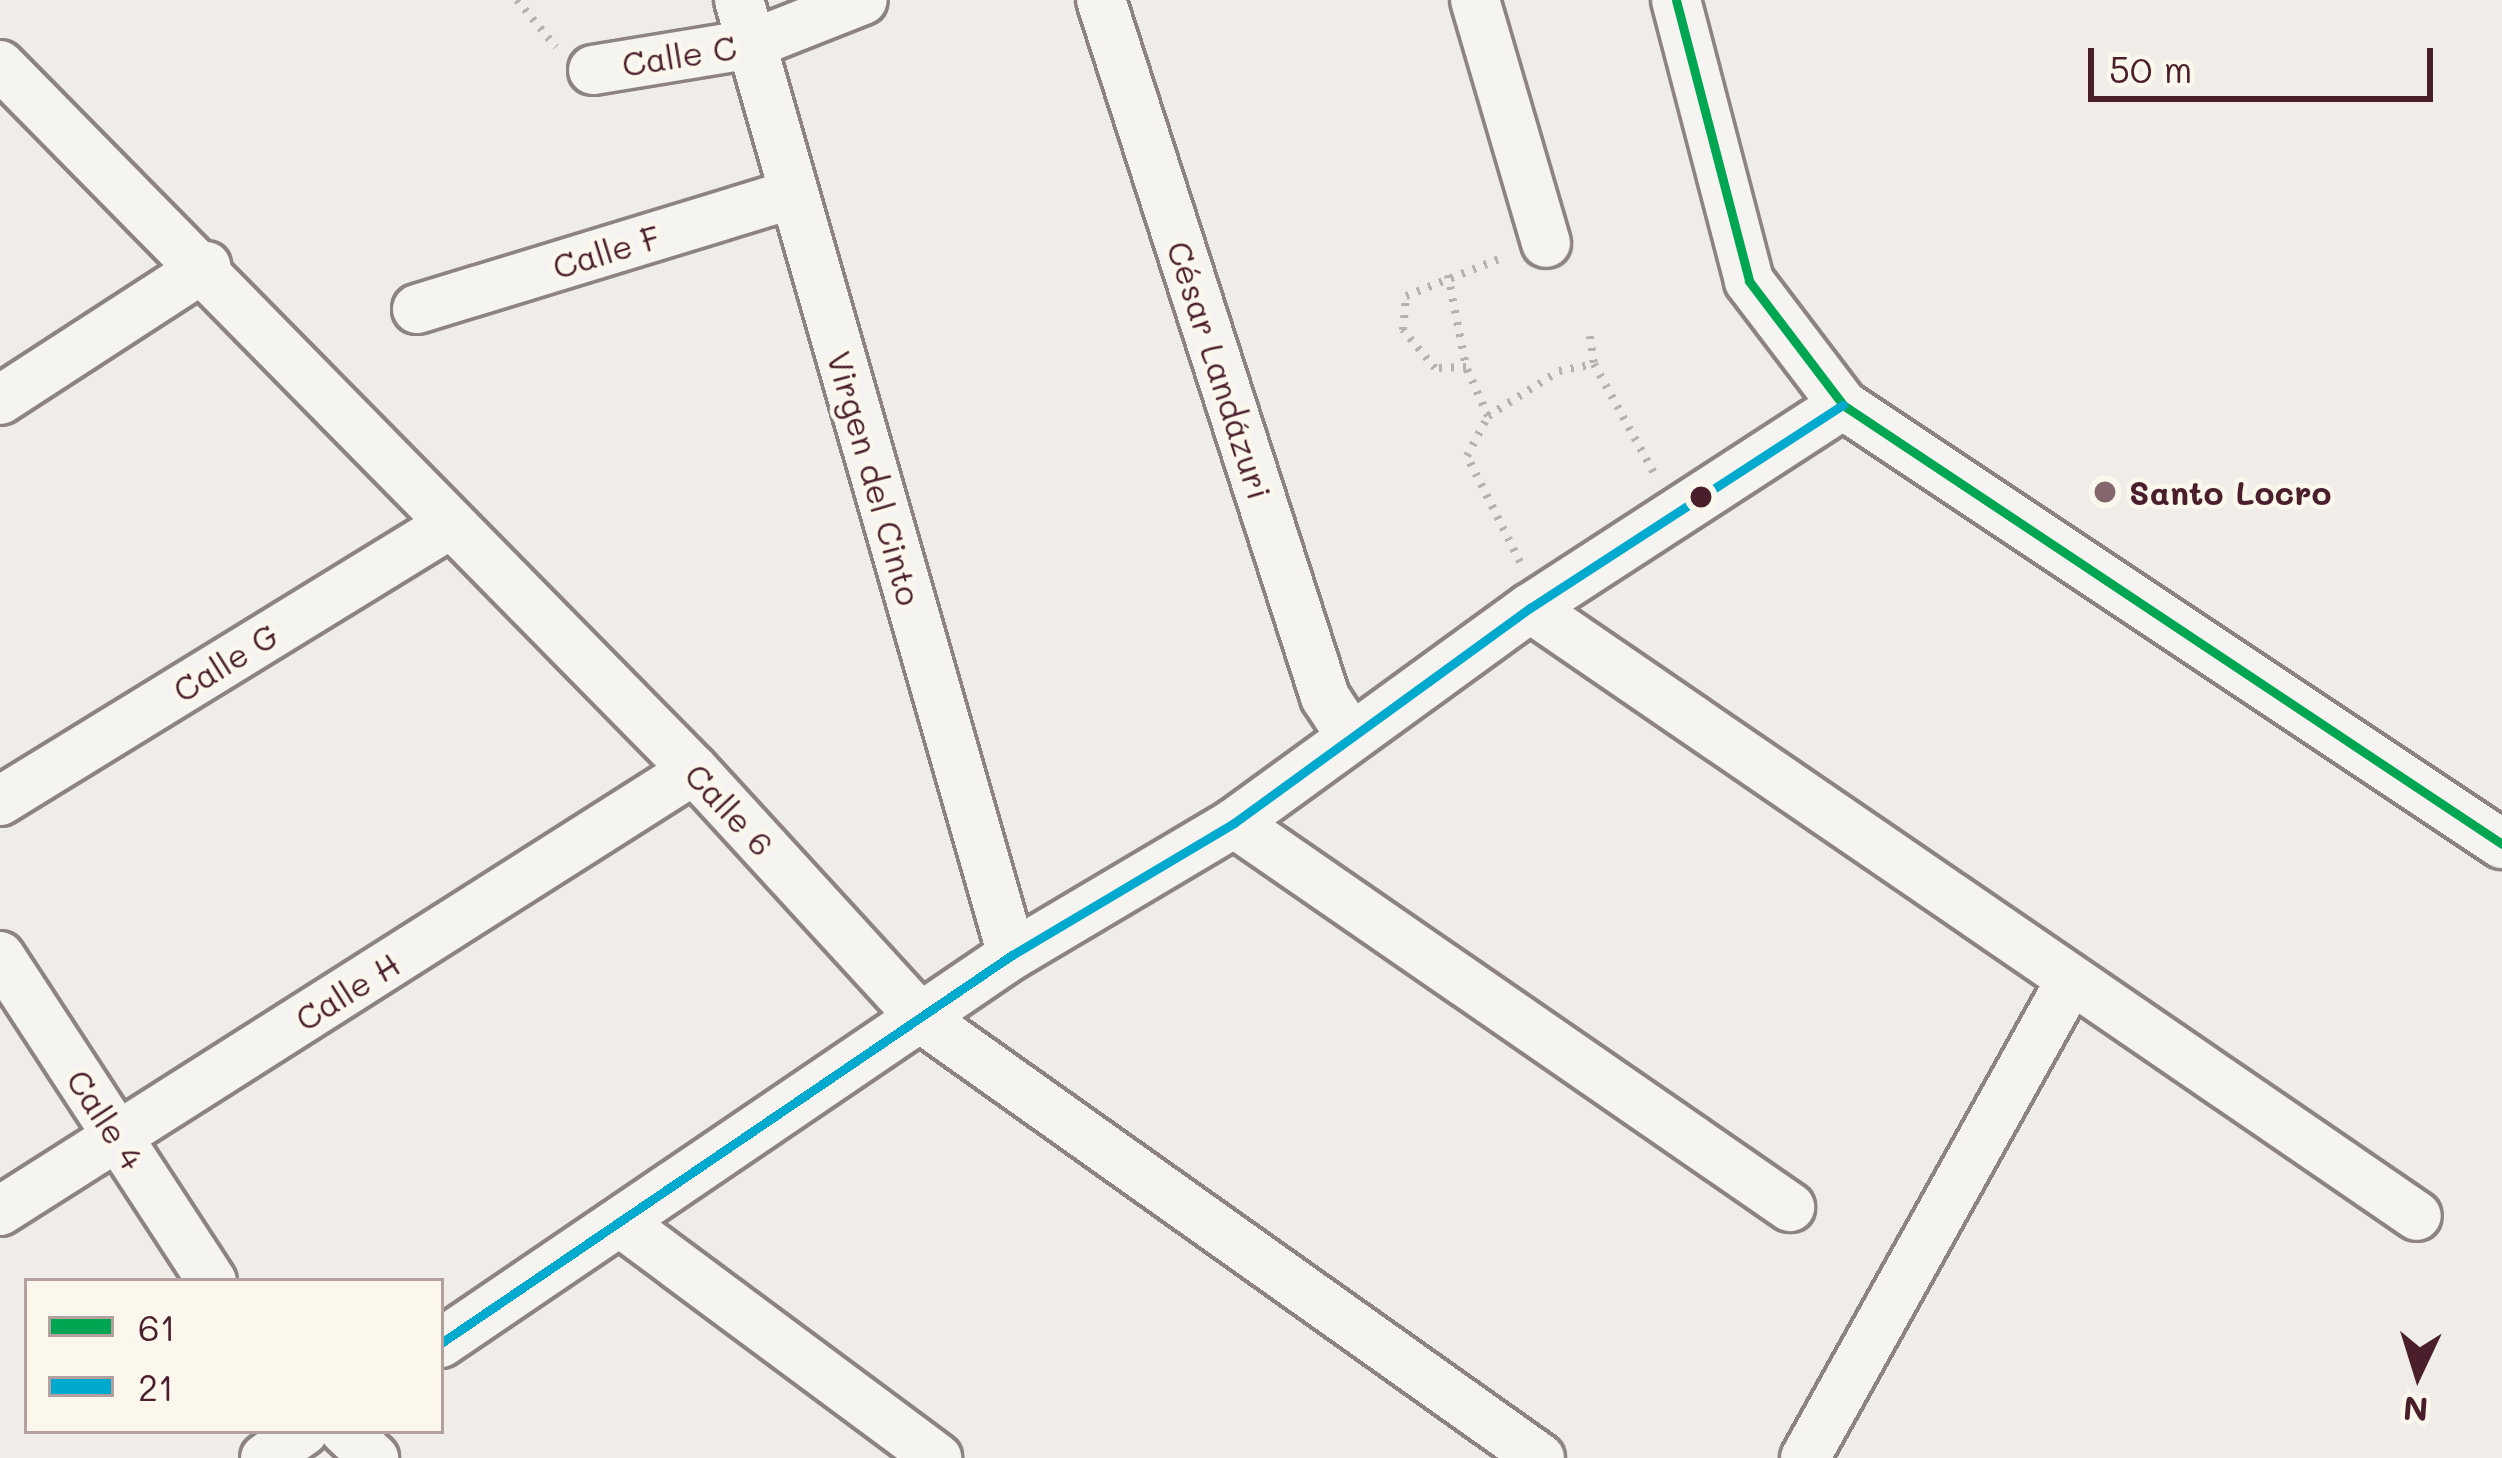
<!DOCTYPE html>
<html>
<head>
<meta charset="utf-8">
<style>
  body { margin:0 }
  #map { position:relative; width:2502px; height:1458px; overflow:hidden; background:#f0ede8; font-family:Mali,sans-serif }
  div>[style] { position:absolute }
  .path>* { height:8px; margin-top:-4px; transform-origin:0; background:repeating-linear-gradient(90deg,#b7b2b0 0 3px,transparent 0 12px) }
  .roads { filter:drop-shadow(3px 0 #8d8383) drop-shadow(-3px 0 #8d8383) drop-shadow(0 3px #8d8383) drop-shadow(0 -3px #8d8383) }
  .minor>* { height:48px; margin:-24px; padding:0 24px; transform-origin:24px; border-radius:24px; background:#f5f4f0 }
  .bus-1>* { height:9px; margin:-4.5px; padding:0 4.5px; transform-origin:4.5px; border-radius:4.5px; background:#00a651 }
  .bus-2>* { height:9px; margin:-4.5px; padding:0 4.5px; transform-origin:4.5px; border-radius:4.5px; background:#00a9ce }
  .dots>* { width:33px; height:33px; translate:-50% -50%; box-sizing:border-box; border:6px solid #fbf7ec; border-radius:50% }
  span { translate:-50% -50%; white-space:nowrap; text-align:center; line-height:1.15; -webkit-text-stroke:9px #fbf7ec; paint-order:stroke }
  .street-label { font-size:33px; color:#4a1f2b }
  .poi-label { font-size:33px; color:#4a1f2b; font-weight:700 }
  .left { translate:0 -50%; text-align:left }
  .legend { position:absolute; left:24px; top:1278px; width:420px; height:156px; box-sizing:border-box; background:#fbf7ec; border:3px solid #b4a19f; margin:0; padding:15px 21px; list-style:none; font-size:36px; color:#4a1f2b }
  .legend li { display:flex; align-items:center; gap:24px; height:60px }
  .legend b { width:60px; border:3px solid #b4a19f }
  .north { position:absolute; left:2358px; top:1314px; width:120px; height:120px; -webkit-text-stroke:9px #fbf7ec; paint-order:stroke; rotate:184deg; font-size:33px; font-weight:700; line-height:48px; text-align:center; color:#4a1f2b }
  .north::after { content:''; display:block; margin:auto; width:42px; height:54px; background:#4a1f2b; clip-path:polygon(50% 0,100% 100%,50% 72%,0 100%) }
  .scale { position:absolute; left:2088px; top:48px; width:345px; height:54px; box-sizing:border-box; border:6px solid #4a1f2b; border-top:0; padding-left:15px; font-size:36px; line-height:42px; white-space:nowrap; color:#4a1f2b; -webkit-text-stroke:9px #fbf7ec; paint-order:stroke }
</style>
</head>
<body>
<div id="map">
  <div class="path">
    <div style="left:517px;top:0;width:61px;rotate:50.3deg"></div>
    <div style="left:1448px;top:275px;width:94px;rotate:78.9deg"></div>
    <div style="left:1590px;top:336px;width:28px;rotate:82deg"></div>
    <div style="left:1488px;top:416px;width:54px;rotate:-114.2deg"></div>
    <div style="left:1466px;top:367px;width:31px;rotate:178deg"></div>
    <div style="left:1435px;top:368px;width:50px;rotate:-130.1deg"></div>
    <div style="left:1403px;top:330px;width:34px;rotate:-85deg"></div>
    <div style="left:1406px;top:296px;width:105px;rotate:-21.7deg"></div>
    <div style="left:1520px;top:562px;width:119px;rotate:-116.6deg"></div>
    <div style="left:1467px;top:456px;width:45px;rotate:-62.3deg"></div>
    <div style="left:1488px;top:416px;width:84px;rotate:-32.4deg"></div>
    <div style="left:1559px;top:371px;width:36px;rotate:-11deg"></div>
    <div style="left:1594px;top:364px;width:127px;rotate:61.2deg"></div>
  </div>
  <div class="roads">
    <div class="minor">
      <div style="left:739px;top:0;width:993px;rotate:74.05deg"></div>
      <div style="left:1101px;top:0;width:732px;rotate:72.18deg"></div>
      <div style="left:1325px;top:697px;width:45px;rotate:56.7deg"></div>
      <div style="left:1475px;top:0;width:253px;rotate:73.7deg"></div>
      <div style="left:1676px;top:0;width:290px;rotate:75.4deg"></div>
      <div style="left:1749px;top:281px;width:156px;rotate:52.8deg"></div>
      <div style="left:1843px;top:405px;width:792px;rotate:33.67deg"></div>
      <div style="left:0;top:65px;width:989px;rotate:45.45deg"></div>
      <div style="left:694px;top:770px;width:338px;rotate:47.5deg"></div>
      <div style="left:922px;top:1019px;width:758px;rotate:35.39deg"></div>
      <div style="left:593px;top:70px;width:161px;rotate:-9.3deg"></div>
      <div style="left:752px;top:44px;width:119px;rotate:-21.6deg"></div>
      <div style="left:417px;top:309px;width:394px;rotate:-17deg"></div>
      <div style="left:0;top:400px;width:246px;rotate:-33deg"></div>
      <div style="left:1530px;top:608px;width:1075px;rotate:34.43deg"></div>
      <div style="left:0;top:801px;width:529px;rotate:-31.56deg"></div>
      <div style="left:1234px;top:823px;width:676px;rotate:34.63deg"></div>
      <div style="left:0;top:956px;width:388px;rotate:56.9deg"></div>
      <div style="left:0;top:1211px;width:822px;rotate:-32.43deg"></div>
      <div style="left:625px;top:1226px;width:389px;rotate:36.6deg"></div>
      <div style="left:441px;top:1343px;width:690px;rotate:-34.2deg"></div>
      <div style="left:1012px;top:955px;width:258px;rotate:-30.7deg"></div>
      <div style="left:1234px;top:823px;width:366px;rotate:-36deg"></div>
      <div style="left:1530px;top:608px;width:373px;rotate:-33deg"></div>
      <div style="left:345px;top:1431px;width:40px;rotate:43deg"></div>
      <div style="left:265px;top:1458px;width:47px;rotate:-34.7deg"></div>
      <div style="left:1805px;top:1458px;width:543px;rotate:-60.94deg"></div>
    </div>
  </div>
  <div class="bus-1">
    <div style="left:1676px;top:0;width:290px;rotate:75.4deg"></div>
    <div style="left:1749px;top:281px;width:156px;rotate:52.8deg"></div>
    <div style="left:1843px;top:405px;width:792px;rotate:33.67deg"></div>
  </div>
  <div class="bus-2">
    <div style="left:441px;top:1343px;width:690px;rotate:-34.2deg"></div>
    <div style="left:1012px;top:955px;width:258px;rotate:-30.7deg"></div>
    <div style="left:1234px;top:823px;width:366px;rotate:-36deg"></div>
    <div style="left:1530px;top:608px;width:373px;rotate:-33deg"></div>
  </div>
  <div class="dots">
    <div style="left:2105px;top:492px;background:#84676d"></div>
    <div style="left:1701px;top:497px;background:#4a1f2b"></div>
  </div>
  <div class="street-label">
    <span style="left:679px;top:55px;rotate:-9deg">Calle C</span>
    <span style="left:606px;top:251px;rotate:-17deg">Calle F</span>
    <span style="left:1220px;top:370px;rotate:72deg">César Landázuri</span>
    <span style="left:875px;top:478px;rotate:74deg">Virgen del Cinto</span>
    <span style="left:225px;top:662px;rotate:-32deg">Calle G</span>
    <span style="left:730px;top:809px;rotate:47deg">Calle 6</span>
    <span style="left:347px;top:991px;rotate:-32deg">Calle H</span>
    <span style="left:106px;top:1119px;rotate:57deg">Calle 4</span>
  </div>
  <div class="poi-label">
    <span class="left" style="left:2129px;top:492px">Santo Locro</span>
  </div>
  <ul class="legend">
  <li><b style="height:15px;background:#00a651"></b>61</li>
  <li><b style="height:15px;background:#00a9ce"></b>21</li>
  </ul>
  <div class="north">N</div>
  <div class="scale">50 m</div>
</div>
</body>
</html>
